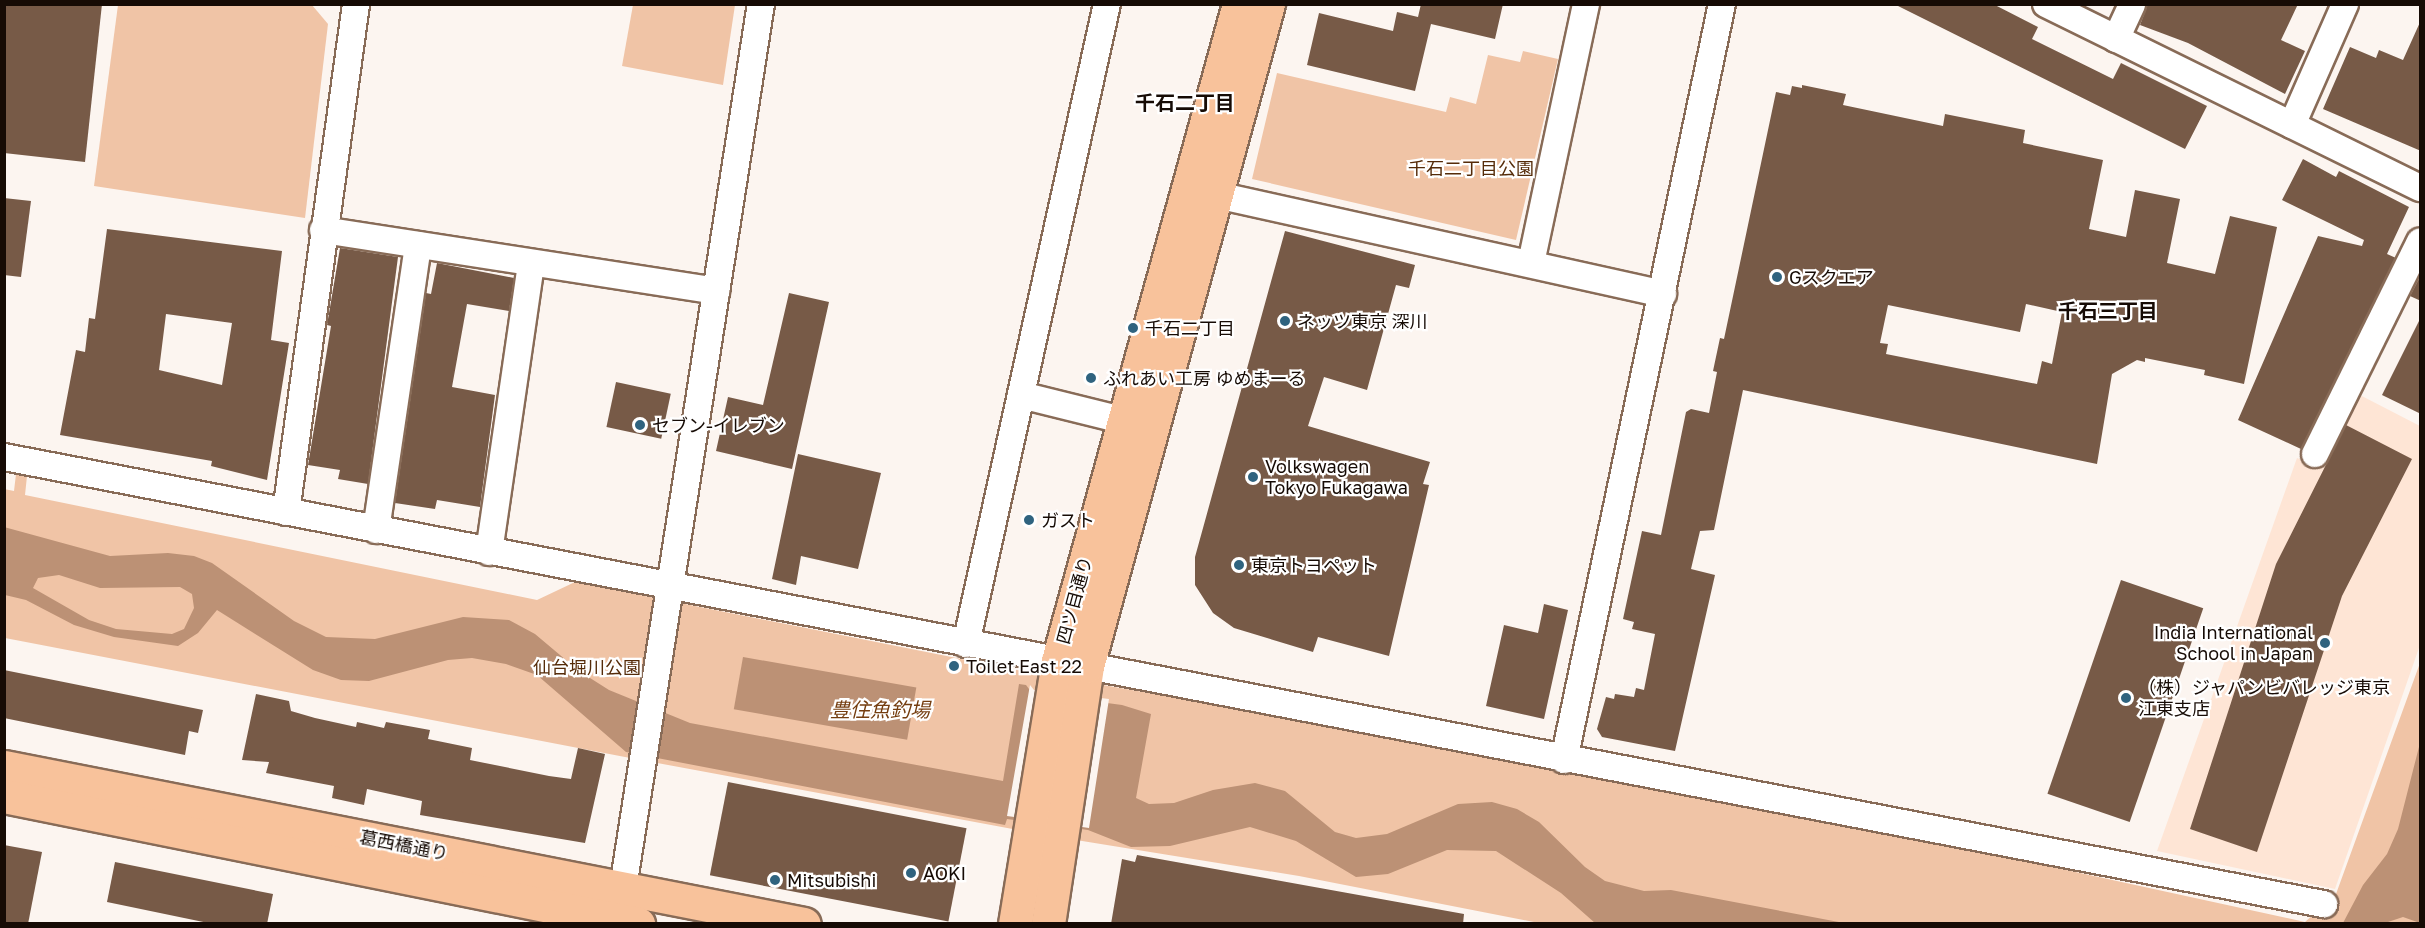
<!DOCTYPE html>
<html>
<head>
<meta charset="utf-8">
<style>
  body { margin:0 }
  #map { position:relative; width:2425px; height:928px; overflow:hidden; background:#fcf5f0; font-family:"Golos Text","Noto Sans JP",sans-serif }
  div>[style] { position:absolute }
  .built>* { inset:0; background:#fee5d5 }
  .green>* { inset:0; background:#f0c4a6 }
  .water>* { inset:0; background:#bc9175; transform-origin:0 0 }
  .pier>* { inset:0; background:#fcf5f0 }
  .building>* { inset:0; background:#775a47; transform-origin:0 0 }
  .roads { filter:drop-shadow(2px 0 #886b57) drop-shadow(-2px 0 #886b57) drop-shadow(0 2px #886b57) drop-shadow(0 -2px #886b57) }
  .minor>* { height:26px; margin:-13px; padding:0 13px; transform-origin:13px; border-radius:13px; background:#fff }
  .major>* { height:33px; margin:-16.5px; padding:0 16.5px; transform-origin:16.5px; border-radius:16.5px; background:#f8c29b }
  .dots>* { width:16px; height:16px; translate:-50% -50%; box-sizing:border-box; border:3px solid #fff; border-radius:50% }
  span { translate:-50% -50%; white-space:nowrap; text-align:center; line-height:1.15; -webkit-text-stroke:4.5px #fff; paint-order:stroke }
  .park-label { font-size:18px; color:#552b08 }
  .poi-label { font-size:18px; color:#160b05 }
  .left { translate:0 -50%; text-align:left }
  .right { translate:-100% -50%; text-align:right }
  .street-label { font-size:18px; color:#160b05 }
  .neighbourhood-label { font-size:20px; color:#160b05; font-weight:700 }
  .water-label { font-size:20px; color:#743d0f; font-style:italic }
  .frame { position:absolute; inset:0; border:6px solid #160b05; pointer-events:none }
</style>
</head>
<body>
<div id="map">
  <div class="built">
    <div style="clip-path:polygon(2356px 393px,2420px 426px,2420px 645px,2335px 889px,2157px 851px,2297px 458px,2319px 467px)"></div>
  </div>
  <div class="green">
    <div style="clip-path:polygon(118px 5px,312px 5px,328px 24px,305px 218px,94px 186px)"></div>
    <div style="clip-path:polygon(633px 5px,735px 5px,723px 85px,622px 66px)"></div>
    <div style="clip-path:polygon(1523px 51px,1558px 59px,1516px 240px,1252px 179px,1277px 73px,1446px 112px,1450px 97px,1476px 104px,1488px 55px,1520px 62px)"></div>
    <div style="clip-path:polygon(16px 474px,27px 476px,25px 495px,537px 600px,575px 582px,1022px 671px,1219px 705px,1988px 853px,2305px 922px,2336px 894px,2420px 663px,2420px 923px,1539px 923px,1299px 876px,1039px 834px,625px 757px,5px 638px,4px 489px,14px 491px)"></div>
  </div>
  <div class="water">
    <div style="clip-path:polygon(evenodd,4px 527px,110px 556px,168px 553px,194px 556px,212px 563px,294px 621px,326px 637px,375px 639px,463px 617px,509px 620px,535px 634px,579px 671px,609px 690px,690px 723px,1003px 781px,1019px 684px,1026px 685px,1032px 693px,1122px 705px,1151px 714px,1136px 798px,1149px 804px,1174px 803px,1213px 790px,1255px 783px,1285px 791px,1335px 832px,1356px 838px,1387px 834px,1458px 804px,1492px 802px,1517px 809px,1539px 822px,1585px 867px,1605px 881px,1644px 891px,1671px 890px,1844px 923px,1595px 923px,1561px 893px,1496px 851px,1447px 850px,1388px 874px,1356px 877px,1296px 841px,1250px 827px,1170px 846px,1131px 847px,1088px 830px,1007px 819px,1005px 825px,626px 752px,537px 675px,506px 664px,472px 658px,448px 660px,369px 681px,341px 680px,313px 670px,217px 610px,198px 633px,178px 646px,114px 637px,74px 625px,26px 600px,5px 595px,4px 527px,59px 575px,100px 588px,180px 587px,192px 594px,194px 608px,184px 629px,172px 634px,116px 629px,89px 620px,33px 588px,38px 578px,59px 575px)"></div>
    <div style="left:743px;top:657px;width:176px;height:53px;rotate:10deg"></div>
    <div style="clip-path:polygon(2420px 743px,2420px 923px,2403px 917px,2385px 923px,2343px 923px,2363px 885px,2387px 854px,2398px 829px)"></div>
  </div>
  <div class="pier">
    <div style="clip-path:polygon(1030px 685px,1034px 690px,1109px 699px,1089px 828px,1007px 816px)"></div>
  </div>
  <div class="building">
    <div style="clip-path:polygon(4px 4px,102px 4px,85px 162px,4px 153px)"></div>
    <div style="clip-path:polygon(1421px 4px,1503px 4px,1495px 39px,1431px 24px,1415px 91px,1307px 65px,1319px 13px,1393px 31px,1397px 12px,1418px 17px)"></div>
    <div style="clip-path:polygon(1894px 4px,1993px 4px,2038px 27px,2032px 39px,2113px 79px,2121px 63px,2207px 106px,2185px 149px)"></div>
    <div style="clip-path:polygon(2148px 4px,2298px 4px,2281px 40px,2305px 51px,2285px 94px,2188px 43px,2140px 25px)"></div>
    <div style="clip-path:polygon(2421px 20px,2421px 151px,2323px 109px,2350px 47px,2376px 58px,2379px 50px,2403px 60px)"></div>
    <div style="clip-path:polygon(evenodd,1802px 85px,1846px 94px,1843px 105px,1943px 126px,1945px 114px,2025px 130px,2023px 143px,2103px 160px,2089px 229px,2126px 237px,2135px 190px,2180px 199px,2167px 263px,2215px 274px,2230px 216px,2277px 227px,2244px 384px,2204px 375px,2205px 370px,2145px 358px,2145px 362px,2137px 360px,2112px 374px,2097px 464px,1743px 390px,1714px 530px,1700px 531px,1691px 569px,1715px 575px,1675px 751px,1602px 737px,1597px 729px,1606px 697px,1614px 699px,1615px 694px,1634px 697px,1636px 688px,1644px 690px,1655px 634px,1632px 629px,1634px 622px,1623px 619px,1642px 531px,1661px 535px,1686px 412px,1691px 409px,1709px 413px,1717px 372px,1713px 371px,1720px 338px,1724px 339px,1776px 92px,1790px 95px,1792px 86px,1802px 88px,1802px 85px,2026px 304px,2062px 312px,2052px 364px,2042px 361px,2037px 384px,1886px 354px,1888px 344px,1880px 343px,1888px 305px,2020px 332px,2026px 304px)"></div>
    <div style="clip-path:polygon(2303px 159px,2336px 177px,2339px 171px,2409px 207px,2387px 254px,2396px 258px,2301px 449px,2238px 420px,2318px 236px,2362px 246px,2364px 240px,2282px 200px)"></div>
    <div style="clip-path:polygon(4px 198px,31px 201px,21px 277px,4px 275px)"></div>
    <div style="clip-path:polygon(evenodd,107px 229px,282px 251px,271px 340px,289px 343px,267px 480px,211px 466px,212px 461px,60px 435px,76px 350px,85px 352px,89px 318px,95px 319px,107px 229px,166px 314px,232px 323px,222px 385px,159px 370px,166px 314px)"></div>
    <div style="clip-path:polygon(1285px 231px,1415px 265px,1409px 288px,1396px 285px,1367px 390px,1324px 377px,1308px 426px,1430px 462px,1423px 484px,1429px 485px,1389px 656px,1318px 637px,1313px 652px,1234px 628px,1213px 613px,1195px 585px,1195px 557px)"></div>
    <div style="clip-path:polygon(340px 248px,398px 257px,368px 484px,338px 479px,340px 470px,308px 465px,331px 326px,327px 325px)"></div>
    <div style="clip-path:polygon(437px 263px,514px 278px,509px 311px,467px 304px,452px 387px,495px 395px,480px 507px,437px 500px,435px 509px,395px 503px,426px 293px,431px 294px)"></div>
    <div style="clip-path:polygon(2421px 275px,2421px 301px,2410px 296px)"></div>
    <div style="clip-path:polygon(789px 293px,829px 302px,792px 469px,716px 451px,728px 397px,763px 405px)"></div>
    <div style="clip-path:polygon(2421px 317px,2421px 414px,2382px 395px)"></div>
    <div style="left:616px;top:382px;width:56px;height:46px;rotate:12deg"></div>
    <div style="clip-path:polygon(2346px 425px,2412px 459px,2342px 596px,2257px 852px,2190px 829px,2276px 564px)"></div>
    <div style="clip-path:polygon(798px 454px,881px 473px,858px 569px,801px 556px,796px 585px,772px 579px)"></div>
    <div style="left:2121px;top:580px;width:87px;height:226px;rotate:19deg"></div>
    <div style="clip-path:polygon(1544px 604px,1568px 610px,1544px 719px,1486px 706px,1504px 625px,1538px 633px)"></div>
    <div style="clip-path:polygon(4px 670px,203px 710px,198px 733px,189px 731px,185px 755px,4px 718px)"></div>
    <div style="clip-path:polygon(256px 694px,289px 701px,291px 711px,315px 718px,356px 727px,357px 722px,384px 728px,386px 722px,430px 730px,428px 739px,472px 748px,470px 760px,549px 776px,571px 779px,578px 748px,605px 754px,585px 843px,420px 815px,422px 801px,367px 789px,364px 805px,332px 798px,334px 786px,266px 773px,269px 762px,242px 760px)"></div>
    <div style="left:728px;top:782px;width:243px;height:95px;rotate:11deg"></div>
    <div style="clip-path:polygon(4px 845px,42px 852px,28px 924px,4px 924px)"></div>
    <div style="clip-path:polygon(1137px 855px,1464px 914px,1463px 924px,1111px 924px,1122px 859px,1135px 862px)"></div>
    <div style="clip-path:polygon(115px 862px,273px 894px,267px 924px,213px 924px,107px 902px)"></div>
  </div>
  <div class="roads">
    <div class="minor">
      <div style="left:2046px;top:4px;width:417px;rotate:26.2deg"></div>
      <div style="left:2116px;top:39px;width:38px;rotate:-65deg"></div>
      <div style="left:2292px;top:125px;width:132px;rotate:-66.3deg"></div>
      <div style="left:1217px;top:195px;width:457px;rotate:12.5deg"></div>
      <div style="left:323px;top:230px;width:398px;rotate:8.8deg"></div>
      <div style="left:1531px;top:263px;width:265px;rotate:-78deg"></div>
      <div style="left:1021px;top:395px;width:104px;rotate:13.9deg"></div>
      <div style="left:2315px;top:454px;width:237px;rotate:-63.7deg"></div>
      <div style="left:4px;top:457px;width:2363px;rotate:10.91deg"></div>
      <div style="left:286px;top:512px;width:513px;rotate:-82.15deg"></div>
      <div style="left:376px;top:530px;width:288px;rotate:-81.6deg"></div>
      <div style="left:489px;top:552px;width:292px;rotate:-81.7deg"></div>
      <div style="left:966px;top:644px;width:655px;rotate:-77.58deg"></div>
      <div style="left:1564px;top:760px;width:772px;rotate:-78.2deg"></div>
      <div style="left:620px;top:907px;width:914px;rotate:-81.13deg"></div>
    </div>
    <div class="major">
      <div style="left:4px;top:767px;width:815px;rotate:11.1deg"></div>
      <div style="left:4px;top:796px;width:647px;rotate:11.41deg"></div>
      <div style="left:1015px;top:924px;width:266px;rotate:-80.7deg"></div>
      <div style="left:1058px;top:661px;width:681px;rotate:-74.6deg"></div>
      <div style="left:1048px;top:924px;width:261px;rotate:-81.4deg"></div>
      <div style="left:1087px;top:666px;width:686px;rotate:-74.71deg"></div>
    </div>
  </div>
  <div class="dots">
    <div style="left:1777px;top:277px;background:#2f637f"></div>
    <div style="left:1285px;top:321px;background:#2f637f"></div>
    <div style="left:1133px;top:328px;background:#2f637f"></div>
    <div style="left:1091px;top:378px;background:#2f637f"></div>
    <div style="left:640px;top:425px;background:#2f637f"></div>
    <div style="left:1253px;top:477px;background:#2f637f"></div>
    <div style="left:1029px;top:520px;background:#2f637f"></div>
    <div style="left:1239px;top:565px;background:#2f637f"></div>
    <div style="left:2325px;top:643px;background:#2f637f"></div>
    <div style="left:954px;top:666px;background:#2f637f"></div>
    <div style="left:2126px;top:698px;background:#2f637f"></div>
    <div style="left:911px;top:873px;background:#2f637f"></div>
    <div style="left:775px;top:880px;background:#2f637f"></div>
  </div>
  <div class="park-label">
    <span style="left:1471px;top:168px">千石二丁目公園</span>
    <span style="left:587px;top:667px">仙台堀川公園</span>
  </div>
  <div class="poi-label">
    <span class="left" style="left:1789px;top:277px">Gスクエア</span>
    <span class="left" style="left:1297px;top:321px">ネッツ東京 深川</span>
    <span class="left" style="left:1145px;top:328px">千石二丁目</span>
    <span class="left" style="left:1103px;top:378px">ふれあい工房 ゆめまーる</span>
    <span class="left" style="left:652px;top:425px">セブン-イレブン</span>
    <span class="left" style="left:1265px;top:477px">Volkswagen<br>Tokyo Fukagawa</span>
    <span class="left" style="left:1041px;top:520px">ガスト</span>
    <span class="left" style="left:1251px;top:565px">東京トヨペット</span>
    <span class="right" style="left:2313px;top:643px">India International<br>School in Japan</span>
    <span class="left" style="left:966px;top:666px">Toilet East 22</span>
    <span class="left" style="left:2138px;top:698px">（株）ジャパンビバレッジ東京<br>江東支店</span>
    <span class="left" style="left:923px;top:873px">AOKI</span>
    <span class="left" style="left:787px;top:880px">Mitsubishi</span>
  </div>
  <div class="street-label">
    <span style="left:1074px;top:600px;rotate:-75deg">四ツ目通り</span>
    <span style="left:404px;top:845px;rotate:11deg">葛西橋通り</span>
  </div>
  <div class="neighbourhood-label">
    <span style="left:1185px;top:102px">千石二丁目</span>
    <span style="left:2108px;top:310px">千石三丁目</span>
  </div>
  <div class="water-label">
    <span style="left:880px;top:709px">豊住魚釣場</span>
  </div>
  <div class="frame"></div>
</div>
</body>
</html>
